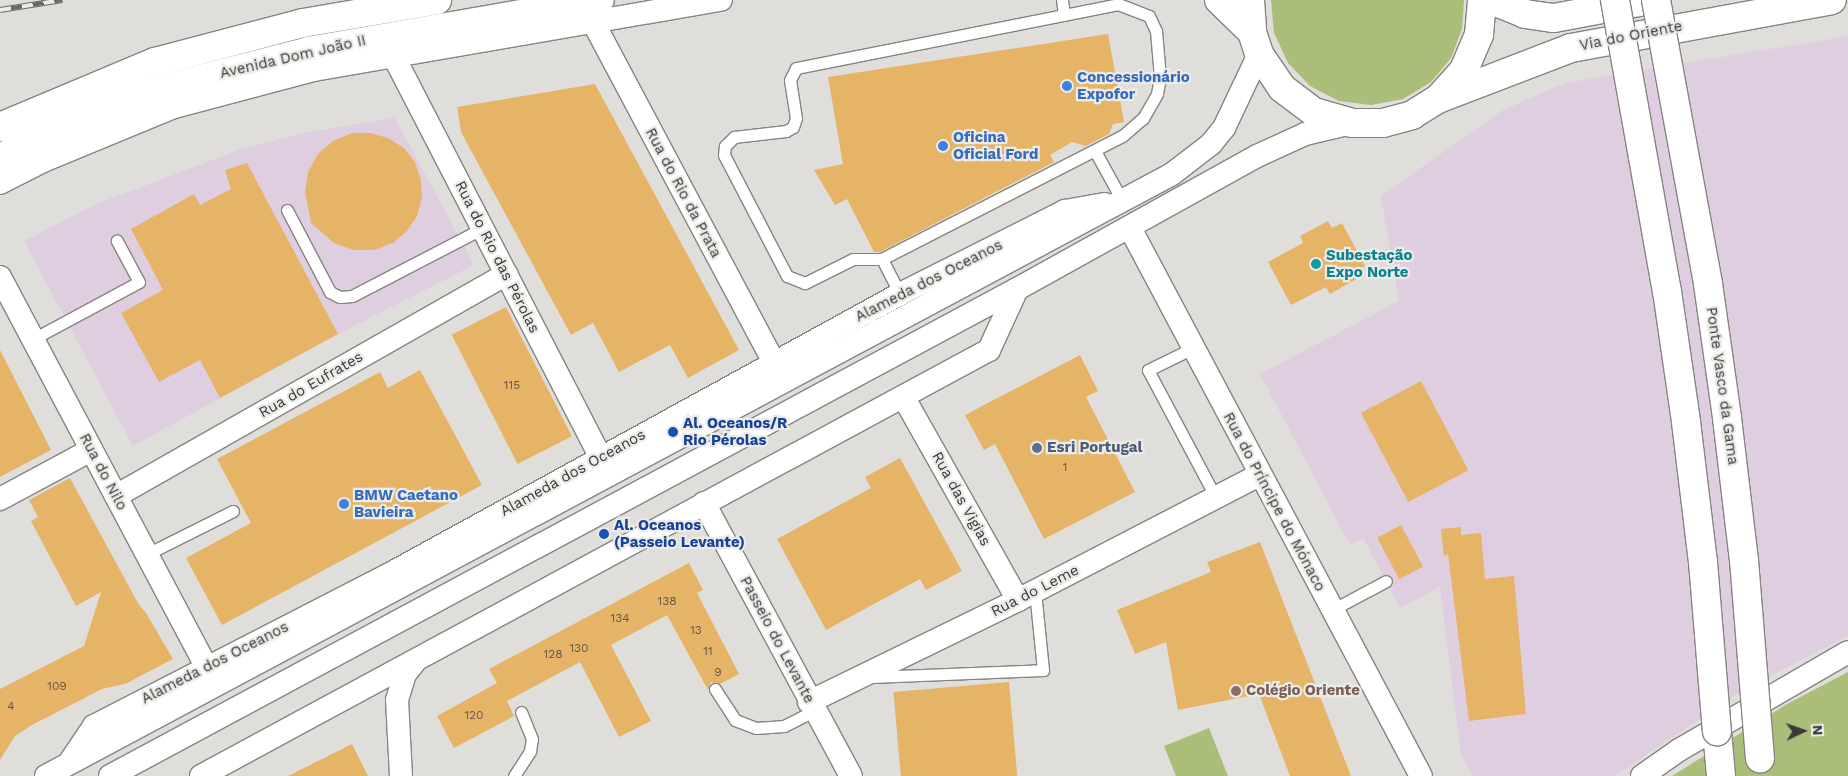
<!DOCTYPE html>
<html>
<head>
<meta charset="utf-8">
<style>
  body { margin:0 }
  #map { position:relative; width:1848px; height:776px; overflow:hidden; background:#e0dedb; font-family:"Work Sans",sans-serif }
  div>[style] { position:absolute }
  .industrial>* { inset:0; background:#dfcee0 }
  .green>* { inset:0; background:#aabe79 }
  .building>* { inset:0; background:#e5b467; transform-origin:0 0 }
  .roads { filter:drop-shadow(1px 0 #868481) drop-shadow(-1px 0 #868481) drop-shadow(0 1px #868481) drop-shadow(0 -1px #868481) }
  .service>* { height:11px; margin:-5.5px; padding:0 5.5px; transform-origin:5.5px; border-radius:5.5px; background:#fff }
  .minor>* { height:22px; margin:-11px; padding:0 11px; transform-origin:11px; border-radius:11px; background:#fff }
  .tertiary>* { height:28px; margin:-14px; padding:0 14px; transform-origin:14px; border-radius:14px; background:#fff }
  .secondary>* { height:28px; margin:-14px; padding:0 14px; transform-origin:14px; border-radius:14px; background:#fff }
  .motorway>* { height:28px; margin:-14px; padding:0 14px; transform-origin:14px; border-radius:14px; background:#fff }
  .rail>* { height:5.5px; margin-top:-2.75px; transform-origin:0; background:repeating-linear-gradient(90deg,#edebe8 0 11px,#6a6967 0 22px); box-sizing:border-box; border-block:1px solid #6a6967 }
  .bridges { filter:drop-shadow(1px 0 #868481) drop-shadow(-1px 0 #868481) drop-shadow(0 1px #868481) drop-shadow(0 -1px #868481) }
  .motorway-bridge>* { height:28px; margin:-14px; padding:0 14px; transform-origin:14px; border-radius:14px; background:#fff }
  .dots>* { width:14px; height:14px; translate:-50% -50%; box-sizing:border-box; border:2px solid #edebe8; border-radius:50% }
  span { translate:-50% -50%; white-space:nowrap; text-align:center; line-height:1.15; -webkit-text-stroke:4.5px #edebe8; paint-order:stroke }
  .number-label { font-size:12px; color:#655844 }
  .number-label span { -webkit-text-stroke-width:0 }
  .street-label { font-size:15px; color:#3a3938 }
  .shop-label { font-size:15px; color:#366cbe; font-weight:700 }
  .left { translate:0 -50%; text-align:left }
  .culture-label { font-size:15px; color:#0d838f; font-weight:700 }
  .transit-label { font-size:15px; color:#164399; font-weight:700 }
  .service-label { font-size:15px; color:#4e5e75; font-weight:700 }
  .education-label { font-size:15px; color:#785e54; font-weight:700 }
  .north { position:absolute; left:1778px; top:706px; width:50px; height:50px; -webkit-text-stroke:4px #edebe8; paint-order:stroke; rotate:87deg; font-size:14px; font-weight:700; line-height:20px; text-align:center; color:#3a3938 }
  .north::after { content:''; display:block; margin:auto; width:18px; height:22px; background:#3a3938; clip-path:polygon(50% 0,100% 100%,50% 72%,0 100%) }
</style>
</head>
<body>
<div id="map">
  <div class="industrial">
    <div style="clip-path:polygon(1848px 36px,1848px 636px,1743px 690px,1615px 776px,1473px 776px,1461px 754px,1440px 587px,1400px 608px,1363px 538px,1350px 545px,1260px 374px,1399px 301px,1381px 196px,1503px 110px,1565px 83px)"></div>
    <div style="clip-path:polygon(395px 118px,474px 265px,338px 334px,133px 446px,24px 241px,101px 202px,239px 150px,298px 134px)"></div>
  </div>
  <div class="green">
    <div style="clip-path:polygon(1271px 0,1464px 0,1462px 29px,1451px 58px,1431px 82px,1403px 99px,1371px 105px,1339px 101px,1310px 86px,1288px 63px,1274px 33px)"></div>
    <div style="clip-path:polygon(1848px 672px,1848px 776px,1672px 776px,1787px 704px)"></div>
    <div style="clip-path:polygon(1209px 728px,1228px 776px,1176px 776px,1164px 746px)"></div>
  </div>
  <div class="building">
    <div style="clip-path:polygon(1108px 34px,1124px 122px,1113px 124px,1109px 134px,1086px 146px,1072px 142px,1050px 155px,1054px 162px,880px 252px,874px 252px,847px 199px,835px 205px,814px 170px,843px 164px,828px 77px)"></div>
    <div style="clip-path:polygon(595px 84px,739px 350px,688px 378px,670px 345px,619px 372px,593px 323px,571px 335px,461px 132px,457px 107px)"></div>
    <div style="clip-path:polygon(352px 133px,370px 133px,388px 138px,404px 148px,415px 162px,421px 180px,422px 198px,417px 216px,407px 231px,393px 243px,374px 250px,353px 250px,334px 243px,311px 223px,305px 192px,308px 172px,318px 154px,333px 141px)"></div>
    <div style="clip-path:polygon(247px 163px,338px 334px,220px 398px,200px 360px,159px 382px,121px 313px,163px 290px,131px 229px,194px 194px,200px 205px,231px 189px,225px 170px)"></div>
    <div style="clip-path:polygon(1328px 221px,1332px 228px,1342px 223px,1365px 266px,1355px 272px,1358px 278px,1330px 294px,1326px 287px,1291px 305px,1268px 262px,1303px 243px,1300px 236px)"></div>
    <div style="left:506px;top:307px;width:145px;height:61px;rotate:63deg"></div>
    <div style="clip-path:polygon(0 350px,51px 450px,0 477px)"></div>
    <div style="clip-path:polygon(1080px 355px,1098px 391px,1086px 397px,1135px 492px,1044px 539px,995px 444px,984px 450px,965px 415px)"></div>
    <div style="clip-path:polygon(420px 370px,482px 485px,222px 625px,186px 558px,251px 523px,217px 459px,380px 372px,388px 388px)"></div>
    <div style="left:1421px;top:381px;width:101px;height:68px;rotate:62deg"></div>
    <div style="clip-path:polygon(900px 458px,962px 571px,926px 590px,920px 579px,826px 630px,777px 539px,871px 488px,865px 477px)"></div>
    <div style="clip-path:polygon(70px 478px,139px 605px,146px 613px,173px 659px,125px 684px,102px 689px,32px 725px,15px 736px,0 760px,0 689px,84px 646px,101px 592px,76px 606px,31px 521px,38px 517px,29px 500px)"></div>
    <div style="left:1401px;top:525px;width:47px;height:27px;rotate:62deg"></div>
    <div style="clip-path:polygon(1461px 527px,1461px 535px,1481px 533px,1485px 579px,1514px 576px,1526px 714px,1469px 721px,1448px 554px,1444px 556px,1441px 529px)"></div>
    <div style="clip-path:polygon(1260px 542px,1351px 776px,1290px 776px,1259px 694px,1178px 710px,1166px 642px,1135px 654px,1117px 610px,1211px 572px,1207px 562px)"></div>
    <div style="clip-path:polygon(689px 563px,703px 590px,697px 593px,739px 674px,720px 684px,711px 682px,708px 690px,667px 615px,611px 645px,651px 721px,619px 737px,580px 662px,507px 701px,514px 716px,454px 748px,437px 716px,497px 683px,489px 669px)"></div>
    <div style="left:1009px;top:682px;width:94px;height:116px;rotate:85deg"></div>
    <div style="clip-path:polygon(352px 744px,368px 776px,288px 776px)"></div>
  </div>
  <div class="roads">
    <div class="service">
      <div style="left:1062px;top:0;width:15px;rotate:82deg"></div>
      <div style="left:1118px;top:4px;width:33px;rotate:21deg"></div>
      <div style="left:1149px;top:16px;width:17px;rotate:65deg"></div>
      <div style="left:1156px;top:31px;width:47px;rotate:85.1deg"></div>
      <div style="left:1160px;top:78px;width:16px;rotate:101deg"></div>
      <div style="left:1157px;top:94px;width:28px;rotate:120deg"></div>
      <div style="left:1143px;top:118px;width:28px;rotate:139deg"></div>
      <div style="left:1122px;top:136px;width:270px;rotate:152.9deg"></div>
      <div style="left:882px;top:259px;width:29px;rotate:180deg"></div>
      <div style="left:853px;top:259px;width:54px;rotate:153.4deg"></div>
      <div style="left:805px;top:283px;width:19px;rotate:-159deg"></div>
      <div style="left:787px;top:276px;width:136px;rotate:-117.5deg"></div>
      <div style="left:724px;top:155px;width:9px;rotate:-84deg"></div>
      <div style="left:725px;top:146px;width:13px;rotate:-45deg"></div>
      <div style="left:734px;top:137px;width:52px;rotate:-6.6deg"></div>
      <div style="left:786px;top:131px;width:8px;rotate:-30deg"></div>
      <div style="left:793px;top:127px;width:9px;rotate:-72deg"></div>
      <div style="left:796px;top:118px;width:38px;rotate:-99deg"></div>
      <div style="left:790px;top:80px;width:13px;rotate:-63deg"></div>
      <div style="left:796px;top:68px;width:328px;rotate:-11.2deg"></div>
      <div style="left:1095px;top:151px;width:58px;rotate:61.2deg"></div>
      <div style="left:287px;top:210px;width:93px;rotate:62.3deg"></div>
      <div style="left:330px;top:292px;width:11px;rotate:27deg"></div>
      <div style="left:340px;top:297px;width:12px;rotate:-5deg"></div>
      <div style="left:352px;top:296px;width:148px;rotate:-27.4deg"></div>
      <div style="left:882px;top:259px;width:39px;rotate:63deg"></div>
      <div style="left:33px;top:339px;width:120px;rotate:-28.3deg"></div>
      <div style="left:139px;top:282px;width:47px;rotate:-118.2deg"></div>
      <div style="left:1193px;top:348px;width:50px;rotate:153.9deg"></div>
      <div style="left:1148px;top:370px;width:145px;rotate:62deg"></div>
      <div style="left:147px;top:554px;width:96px;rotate:-26.6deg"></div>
      <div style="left:1332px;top:610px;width:61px;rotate:-28.2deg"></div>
      <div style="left:871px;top:677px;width:172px;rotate:-2.3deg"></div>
      <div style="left:1043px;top:670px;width:79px;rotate:-95.8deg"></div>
      <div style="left:715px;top:689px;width:37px;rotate:57deg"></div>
      <div style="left:735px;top:720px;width:22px;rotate:21deg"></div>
      <div style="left:756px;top:728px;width:28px;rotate:-4deg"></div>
      <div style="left:784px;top:726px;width:34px;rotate:-27deg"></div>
      <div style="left:514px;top:776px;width:30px;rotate:-57deg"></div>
      <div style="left:530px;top:751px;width:12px;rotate:-81deg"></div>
      <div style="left:532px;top:739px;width:29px;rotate:-112deg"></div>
    </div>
    <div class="minor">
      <div style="left:593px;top:22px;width:386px;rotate:62deg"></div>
      <div style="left:393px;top:55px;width:454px;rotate:62.7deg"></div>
      <div style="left:0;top:183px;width:48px;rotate:-27.1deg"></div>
      <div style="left:43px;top:161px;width:142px;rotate:-22.4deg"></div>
      <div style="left:174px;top:107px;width:145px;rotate:-14.8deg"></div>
      <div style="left:314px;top:70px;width:413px;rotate:-9.8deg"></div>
      <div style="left:1130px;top:228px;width:620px;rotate:62.03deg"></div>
      <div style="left:0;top:277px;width:440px;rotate:62.1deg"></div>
      <div style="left:904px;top:398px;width:232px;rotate:60.6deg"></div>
      <div style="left:116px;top:496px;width:449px;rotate:-29.6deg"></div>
      <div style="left:0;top:499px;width:103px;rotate:-28.3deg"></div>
      <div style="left:704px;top:503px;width:310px;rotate:61.7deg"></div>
      <div style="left:809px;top:702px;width:233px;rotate:-26deg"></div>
      <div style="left:1018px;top:600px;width:271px;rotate:-27.4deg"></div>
      <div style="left:71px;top:760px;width:41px;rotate:-55.9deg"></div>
      <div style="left:94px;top:726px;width:341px;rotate:-27.2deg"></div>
      <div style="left:397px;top:570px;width:574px;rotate:-28.75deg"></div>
      <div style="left:900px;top:294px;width:185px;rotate:-26.7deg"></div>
      <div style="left:1065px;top:211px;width:40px;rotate:-10deg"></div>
      <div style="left:46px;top:776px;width:1277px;rotate:-28.13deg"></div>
      <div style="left:1172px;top:174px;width:49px;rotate:-37.6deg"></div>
      <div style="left:1211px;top:144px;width:21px;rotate:-51deg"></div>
      <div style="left:1224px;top:128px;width:82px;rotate:-64.7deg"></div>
      <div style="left:110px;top:776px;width:1029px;rotate:-28.23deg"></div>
      <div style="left:1017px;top:289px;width:274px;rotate:-29deg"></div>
      <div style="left:1257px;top:156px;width:53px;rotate:-24.6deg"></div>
      <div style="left:1305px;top:134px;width:48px;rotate:-13.2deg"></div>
      <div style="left:201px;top:776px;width:896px;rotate:-28.4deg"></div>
      <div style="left:989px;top:350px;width:67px;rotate:-65.3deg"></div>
      <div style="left:401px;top:776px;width:76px;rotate:-93deg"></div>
      <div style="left:397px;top:700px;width:27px;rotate:-73deg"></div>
      <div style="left:405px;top:674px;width:14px;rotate:-51deg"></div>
      <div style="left:1642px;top:776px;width:45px;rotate:-35.1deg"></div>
      <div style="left:1679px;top:750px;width:195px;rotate:-30.1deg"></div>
    </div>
    <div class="tertiary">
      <div style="left:1491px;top:0;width:37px;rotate:22deg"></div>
      <div style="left:1525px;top:14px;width:29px;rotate:8deg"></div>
      <div style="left:1554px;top:18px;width:98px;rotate:-10.6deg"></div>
      <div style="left:1438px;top:99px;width:142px;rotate:-21deg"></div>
      <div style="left:1571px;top:48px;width:265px;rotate:-10.4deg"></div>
    </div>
    <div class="secondary">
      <div style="left:1219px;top:0;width:46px;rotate:44.1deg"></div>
      <div style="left:1250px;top:0;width:32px;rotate:86deg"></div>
      <div style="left:1252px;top:32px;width:23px;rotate:72deg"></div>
      <div style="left:1259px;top:54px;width:41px;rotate:55.9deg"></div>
      <div style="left:1282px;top:88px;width:40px;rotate:37deg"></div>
      <div style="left:1314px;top:112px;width:40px;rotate:16deg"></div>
      <div style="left:1352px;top:123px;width:31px"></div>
      <div style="left:1383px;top:123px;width:30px;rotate:-15deg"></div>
      <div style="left:1412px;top:115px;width:31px;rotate:-32deg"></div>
      <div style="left:1438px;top:99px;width:39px;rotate:-48deg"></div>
      <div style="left:1464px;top:70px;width:38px;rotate:-67deg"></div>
      <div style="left:1479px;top:35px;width:35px;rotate:-85deg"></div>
      <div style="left:0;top:127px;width:168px;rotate:-22.8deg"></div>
      <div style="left:155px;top:62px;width:153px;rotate:-14.8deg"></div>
      <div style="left:303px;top:23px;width:136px;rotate:-9.7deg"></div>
      <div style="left:0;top:158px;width:38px;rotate:-28deg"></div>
      <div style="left:34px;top:140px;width:140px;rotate:-21.8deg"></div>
      <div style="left:164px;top:88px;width:150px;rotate:-14.3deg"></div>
      <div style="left:309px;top:51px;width:295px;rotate:-9.9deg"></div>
    </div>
    <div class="motorway">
      <div style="left:1717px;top:731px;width:45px;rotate:84.9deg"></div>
    </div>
  </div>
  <div class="rail">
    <div style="left:0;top:10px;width:63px;rotate:-9.2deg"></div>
  </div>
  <div class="bridges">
    <div class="motorway-bridge">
      <div style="left:1615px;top:0;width:296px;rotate:79.9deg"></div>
      <div style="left:1667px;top:291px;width:132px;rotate:81.7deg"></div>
      <div style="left:1686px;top:422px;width:141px;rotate:83.1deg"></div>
      <div style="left:1703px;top:562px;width:170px;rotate:85.3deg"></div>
      <div style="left:1656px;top:0;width:289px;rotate:79.6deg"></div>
      <div style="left:1708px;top:284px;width:135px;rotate:81.9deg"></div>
      <div style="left:1727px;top:418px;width:143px;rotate:83.2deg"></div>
      <div style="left:1744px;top:560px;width:199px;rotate:85.4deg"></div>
    </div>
  </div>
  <div class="dots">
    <div style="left:1067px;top:86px;background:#3f7fe0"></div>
    <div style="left:943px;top:146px;background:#3f7fe0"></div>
    <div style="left:1316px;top:264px;background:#0f9aa8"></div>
    <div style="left:673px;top:432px;background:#1a4fb4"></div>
    <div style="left:1037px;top:448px;background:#5c6f8a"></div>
    <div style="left:344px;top:504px;background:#3f7fe0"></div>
    <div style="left:604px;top:534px;background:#1a4fb4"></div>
    <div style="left:1236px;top:691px;background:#8d6e63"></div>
  </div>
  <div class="number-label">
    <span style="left:512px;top:386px">115</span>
    <span style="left:1065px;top:468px">1</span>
    <span style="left:667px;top:602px">138</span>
    <span style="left:620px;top:619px">134</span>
    <span style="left:696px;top:631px">13</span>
    <span style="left:579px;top:649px">130</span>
    <span style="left:708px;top:652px">11</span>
    <span style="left:553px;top:655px">128</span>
    <span style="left:718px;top:673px">9</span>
    <span style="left:57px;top:687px">109</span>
    <span style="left:11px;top:707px">4</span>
    <span style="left:474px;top:716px">120</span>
  </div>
  <div class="street-label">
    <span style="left:1631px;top:36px;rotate:-11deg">Via do Oriente</span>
    <span style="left:293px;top:57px;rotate:-13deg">Avenida Dom João II</span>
    <span style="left:683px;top:193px;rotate:62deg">Rua do Rio da Prata</span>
    <span style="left:497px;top:257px;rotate:63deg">Rua do Rio das Pérolas</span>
    <span style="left:929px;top:281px;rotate:-27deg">Alameda dos Oceanos</span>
    <span style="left:311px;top:385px;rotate:-30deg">Rua do Eufrates</span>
    <span style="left:1722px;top:386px;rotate:82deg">Ponte Vasco da Gama</span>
    <span style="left:103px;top:472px;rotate:62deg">Rua do Nilo</span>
    <span style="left:573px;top:473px;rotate:-29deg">Alameda dos Oceanos</span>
    <span style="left:961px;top:499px;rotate:61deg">Rua das Vigias</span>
    <span style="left:1274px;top:502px;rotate:62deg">Rua do Príncipe do Mónaco</span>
    <span style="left:1035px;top:591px;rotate:-27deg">Rua do Leme</span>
    <span style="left:777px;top:640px;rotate:62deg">Passeio do Levante</span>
    <span style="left:215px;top:663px;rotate:-27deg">Alameda dos Oceanos</span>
  </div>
  <div class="shop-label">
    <span class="left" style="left:1077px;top:86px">Concessionário<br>Expofor</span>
    <span class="left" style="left:953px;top:146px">Oficina<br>Oficial Ford</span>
    <span class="left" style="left:354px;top:504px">BMW Caetano<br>Bavieira</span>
  </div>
  <div class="culture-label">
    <span class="left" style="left:1326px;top:264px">Subestação<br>Expo Norte</span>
  </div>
  <div class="transit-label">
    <span class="left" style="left:683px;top:432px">Al. Oceanos/R<br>Rio Pérolas</span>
    <span class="left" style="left:614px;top:534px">Al. Oceanos<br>(Passeio Levante)</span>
  </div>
  <div class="service-label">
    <span class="left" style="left:1047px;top:448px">Esri Portugal</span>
  </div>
  <div class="education-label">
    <span class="left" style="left:1246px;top:691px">Colégio Oriente</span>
  </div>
  <div class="north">N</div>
</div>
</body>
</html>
